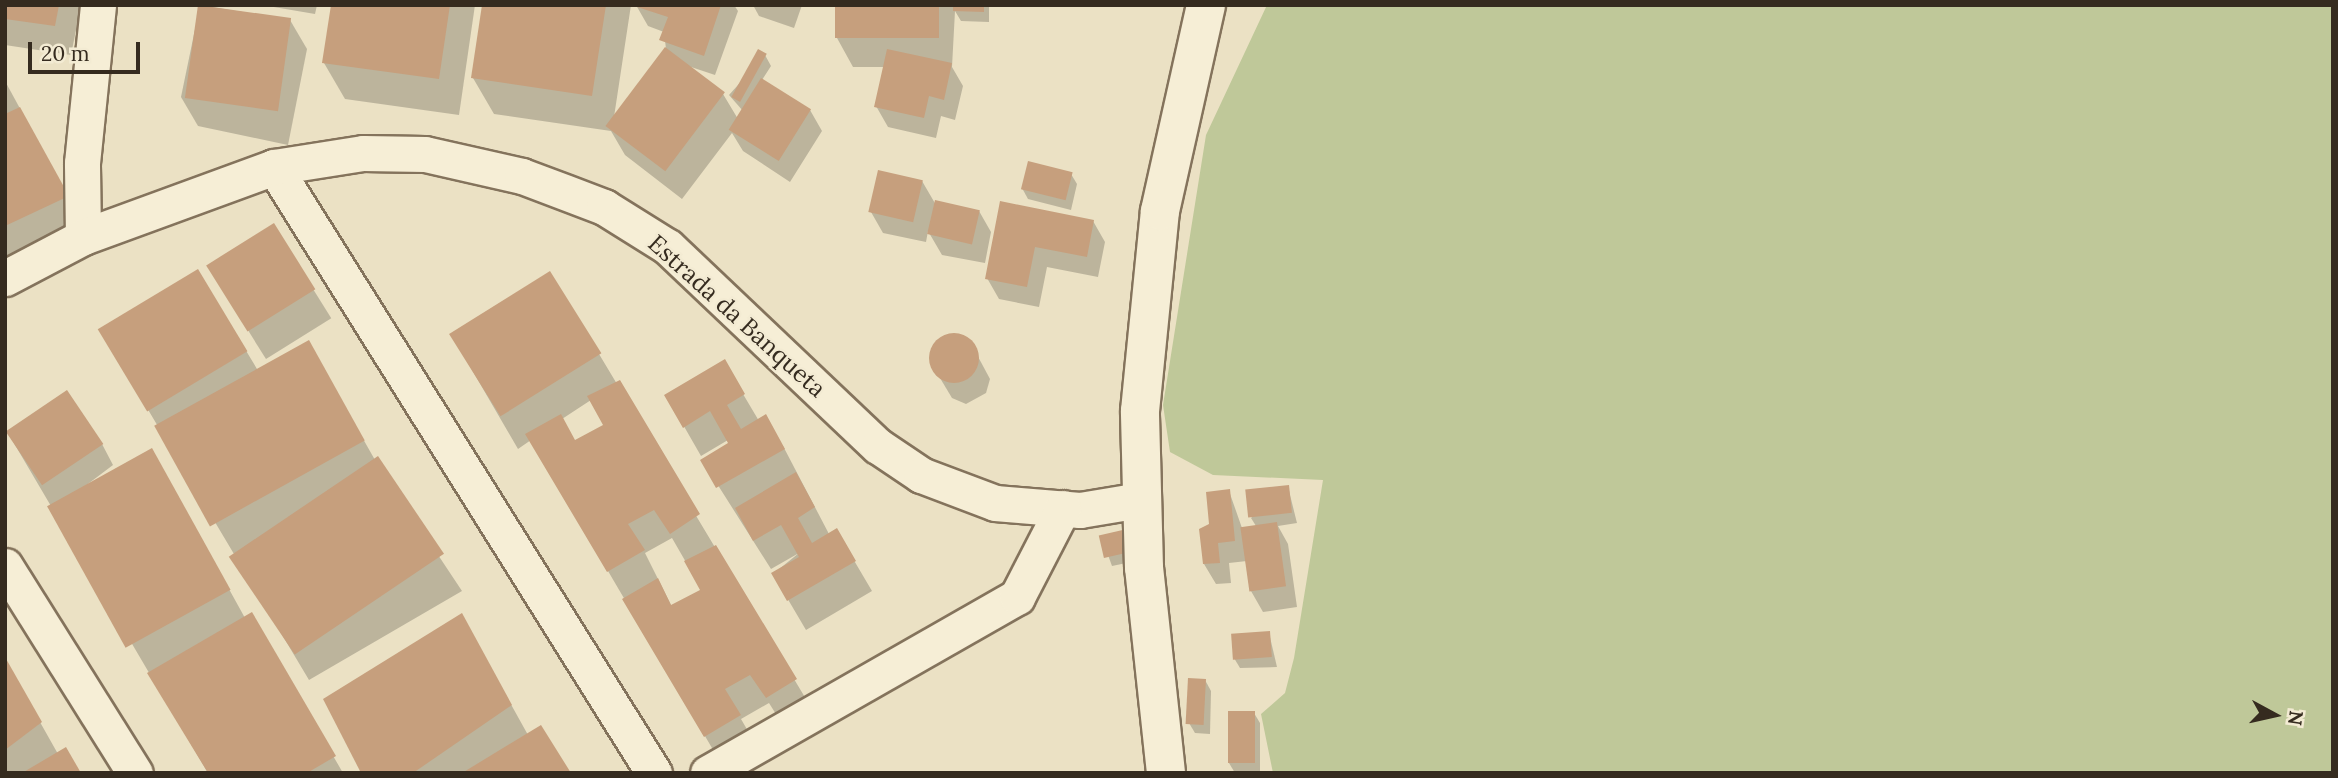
<!DOCTYPE html>
<html>
<head>
<meta charset="utf-8">
<style>
  body { margin:0 }
  #map { position:relative; width:2338px; height:778px; overflow:hidden; background:#ebe1c4; font-family:Lora,serif }
  div>[style] { position:absolute }
  .green>* { inset:0; background:#bfc899 }
  .shadow>* { inset:0; background:#0003; transform-origin:0 0 }
  .building>* { inset:0; background:#c69f7d; transform-origin:0 0 }
  .round { border-radius:50% }
  .roads { filter:drop-shadow(2px 0 #84735c) drop-shadow(-2px 0 #84735c) drop-shadow(0 2px #84735c) drop-shadow(0 -2px #84735c) }
  .street>* { height:35px; margin:-17.5px; padding:0 17.5px; transform-origin:17.5px; border-radius:17.5px; background:#f6eed6 }
  .secondary>* { height:38px; margin:-19px; padding:0 19px; transform-origin:19px; border-radius:19px; background:#f6eed6 }
  span { translate:-50% -50%; white-space:nowrap; text-align:center; line-height:1.15; -webkit-text-stroke:5px #f3ebd3; paint-order:stroke }
  .street-label { font-size:24px; color:#352b1f }
  .frame { position:absolute; inset:0; border:7px solid #352b1f; pointer-events:none }
  .north { position:absolute; left:2240px; top:680px; width:70px; height:70px; -webkit-text-stroke:5px #f3ebd3; paint-order:stroke; rotate:98deg; font-size:19px; font-weight:700; line-height:28px; text-align:center; color:#352b1f }
  .north::after { content:''; display:block; margin:auto; width:24px; height:32px; background:#352b1f; clip-path:polygon(50% 0,100% 100%,50% 72%,0 100%) }
  .scale { position:absolute; left:28px; top:42px; width:112px; height:32px; box-sizing:border-box; border:4px solid #352b1f; border-top:0; padding-left:9px; font-size:21px; line-height:24px; white-space:nowrap; color:#352b1f; -webkit-text-stroke:5px #f3ebd3; paint-order:stroke }
</style>
</head>
<body>
<div id="map">
  <div class="green">
    <div style="clip-path:polygon(1267px 5px,2333px 5px,2333px 773px,1273px 773px,1261px 714px,1285px 693px,1294px 658px,1323px 480px,1213px 475px,1170px 452px,1163px 405px,1206px 135px)"></div>
  </div>
  <div class="shadow">
    <div style="clip-path:polygon(5px 5px,81px 5px,71px 55px,5px 45px)"></div>
    <div style="clip-path:polygon(200px 5px,290px 20px,307px 49px,288px 145px,198px 126px,181px 97px)"></div>
    <div style="clip-path:polygon(262px 5px,317px 5px,315px 14px)"></div>
    <div style="clip-path:polygon(332px 5px,475px 5px,459px 115px,345px 99px,324px 63px)"></div>
    <div style="clip-path:polygon(484px 5px,631px 5px,614px 117px,666px 49px,664px 32px,648px 26px,636px 5px,734px 5px,738px 11px,715px 75px,688px 66px,723px 94px,738px 119px,743px 111px,729px 95px,765px 55px,771px 66px,762px 80px,810px 110px,822px 131px,790px 182px,743px 151px,732px 133px,682px 199px,625px 155px,611px 131px,494px 114px,473px 78px)"></div>
    <div style="clip-path:polygon(753px 5px,802px 5px,794px 28px,759px 16px)"></div>
    <div style="clip-path:polygon(836px 5px,989px 5px,989px 22px,961px 21px,955px 11px,952px 67px,963px 86px,955px 120px,941px 116px,936px 138px,888px 127px,876px 106px,884px 67px,853px 67px,837px 38px)"></div>
    <div style="clip-path:polygon(5px 81px,84px 226px,5px 264px)"></div>
    <div style="clip-path:polygon(1071px 174px,1077px 184px,1071px 210px,1028px 199px,1022px 188px)"></div>
    <div style="clip-path:polygon(922px 181px,936px 205px,979px 211px,991px 232px,985px 263px,942px 255px,928px 231px,926px 242px,883px 233px,871px 212px)"></div>
    <div style="clip-path:polygon(1002px 203px,1093px 221px,1105px 242px,1098px 277px,1047px 267px,1039px 307px,999px 299px,987px 278px)"></div>
    <div style="left:273px;top:225px;width:110px;height:77px;rotate:58deg"></div>
    <div style="clip-path:polygon(198px 271px,260px 374px,308px 342px,375px 460px,462px 591px,309px 680px,100px 329px)"></div>
    <div style="clip-path:polygon(945px 336px,968px 338px,990px 379px,986px 393px,966px 404px,952px 398px,931px 363px,934px 347px)"></div>
    <div style="clip-path:polygon(evenodd,454px 339px,599px 354px,812px 709px,784px 727px,769px 703px,741px 719px,756px 745px,722px 765px,531px 440px,518px 449px,454px 339px,591px 400px,606px 425px,575px 442px,562px 419px,591px 400px,454px 339px,672px 538px,702px 590px,672px 607px,645px 553px,672px 538px)"></div>
    <div style="clip-path:polygon(724px 362px,759px 421px,783px 446px,829px 534px,836px 530px,872px 591px,806px 630px,773px 574px,799px 553px,771px 569px,702px 460px,731px 444px,728px 440px,701px 456px,666px 395px)"></div>
    <div style="clip-path:polygon(8px 433px,102px 444px,113px 465px,64px 502px,172px 486px,245px 618px,251px 614px,343px 773px,208px 773px)"></div>
    <div style="clip-path:polygon(1288px 487px,1297px 523px,1278px 526px,1288px 544px,1297px 607px,1263px 612px,1251px 591px,1247px 561px,1229px 563px,1231px 583px,1216px 584px,1204px 564px,1211px 525px,1229px 491px,1242px 528px,1256px 526px,1251px 518px)"></div>
    <div style="clip-path:polygon(1101px 536px,1136px 561px,1112px 566px)"></div>
    <div style="clip-path:polygon(1269px 633px,1277px 667px,1240px 668px,1234px 658px)"></div>
    <div style="clip-path:polygon(478px 645px,528px 735px,569px 773px,363px 773px)"></div>
    <div style="clip-path:polygon(5px 660px,58px 754px,79px 773px,5px 773px)"></div>
    <div style="clip-path:polygon(1205px 680px,1211px 691px,1210px 734px,1195px 733px,1189px 723px)"></div>
    <div style="clip-path:polygon(1254px 713px,1260px 723px,1260px 773px,1235px 773px,1229px 763px)"></div>
  </div>
  <div class="building">
    <div style="clip-path:polygon(5px 5px,59px 5px,55px 26px,5px 19px)"></div>
    <div style="left:198px;top:5px;width:94px;height:94px;rotate:8deg"></div>
    <div style="clip-path:polygon(331px 5px,450px 5px,439px 79px,322px 63px)"></div>
    <div style="clip-path:polygon(482px 5px,606px 5px,592px 96px,471px 78px)"></div>
    <div style="clip-path:polygon(696px 5px,721px 5px,704px 56px,659px 40px,668px 17px,634px 6px)"></div>
    <div style="left:835px;top:5px;width:104px;height:33px"></div>
    <div style="clip-path:polygon(953px 5px,984px 5px,984px 12px,953px 11px)"></div>
    <div style="left:665px;top:47px;width:75px;height:99px;rotate:37deg"></div>
    <div style="left:758px;top:49px;width:10px;height:55px;rotate:29deg"></div>
    <div style="clip-path:polygon(887px 49px,952px 63px,944px 100px,929px 96px,924px 118px,874px 107px)"></div>
    <div style="left:761px;top:78px;width:59px;height:61px;rotate:32deg"></div>
    <div style="clip-path:polygon(20px 107px,69px 196px,5px 226px,5px 114px)"></div>
    <div style="left:1028px;top:161px;width:46px;height:29px;rotate:14deg"></div>
    <div style="left:878px;top:170px;width:46px;height:43px;rotate:13deg"></div>
    <div style="left:935px;top:200px;width:46px;height:35px;rotate:13deg"></div>
    <div style="clip-path:polygon(1000px 201px,1094px 220px,1087px 257px,1035px 247px,1027px 287px,985px 279px)"></div>
    <div style="left:274px;top:223px;width:78px;height:80px;rotate:58deg"></div>
    <div style="left:198px;top:269px;width:96px;height:117px;rotate:59deg"></div>
    <div style="left:550px;top:271px;width:97px;height:119px;rotate:58deg"></div>
    <div class="round" style="left:929px;top:333px;width:50px;height:50px"></div>
    <div style="left:309px;top:340px;width:115px;height:177px;rotate:61deg"></div>
    <div style="clip-path:polygon(725px 359px,745px 394px,727px 405px,741px 429px,766px 414px,785px 449px,716px 488px,700px 460px,728px 443px,710px 411px,683px 428px,664px 395px)"></div>
    <div style="clip-path:polygon(620px 380px,700px 514px,670px 534px,654px 510px,628px 524px,645px 550px,607px 572px,525px 434px,561px 414px,575px 440px,603px 425px,587px 396px)"></div>
    <div style="left:67px;top:390px;width:65px;height:74px;rotate:56deg"></div>
    <div style="left:152px;top:448px;width:162px;height:120px;rotate:61deg"></div>
    <div style="left:378px;top:456px;width:118px;height:180px;rotate:56deg"></div>
    <div style="clip-path:polygon(796px 472px,815px 507px,798px 518px,812px 543px,837px 528px,856px 561px,787px 601px,771px 573px,799px 557px,781px 525px,753px 541px,735px 508px)"></div>
    <div style="left:1289px;top:485px;width:28px;height:44px;rotate:84deg"></div>
    <div style="clip-path:polygon(1230px 489px,1235px 541px,1218px 543px,1220px 563px,1203px 564px,1199px 529px,1209px 524px,1206px 492px)"></div>
    <div style="left:1277px;top:522px;width:65px;height:37px;rotate:82deg"></div>
    <div style="left:1127px;top:529px;width:23px;height:29px;rotate:77deg"></div>
    <div style="clip-path:polygon(716px 545px,797px 679px,766px 698px,750px 675px,725px 689px,741px 715px,704px 737px,622px 599px,658px 578px,671px 605px,700px 590px,684px 561px)"></div>
    <div style="clip-path:polygon(252px 612px,336px 756px,307px 773px,208px 773px,147px 673px)"></div>
    <div style="clip-path:polygon(462px 613px,512px 705px,413px 773px,361px 773px,323px 699px)"></div>
    <div style="left:1270px;top:631px;width:26px;height:39px;rotate:86deg"></div>
    <div style="clip-path:polygon(5px 657px,42px 722px,5px 750px)"></div>
    <div style="left:1188px;top:678px;width:18px;height:46px;rotate:3deg"></div>
    <div style="left:1228px;top:711px;width:27px;height:52px"></div>
    <div style="clip-path:polygon(541px 725px,571px 773px,462px 773px)"></div>
    <div style="clip-path:polygon(66px 747px,81px 773px,22px 773px)"></div>
  </div>
  <div class="roads">
    <div class="street">
      <div style="left:274px;top:167px;width:715px;rotate:57.91deg"></div>
      <div style="left:83px;top:237px;width:74px;rotate:-90.8deg"></div>
      <div style="left:82px;top:163px;width:159px;rotate:-84.2deg"></div>
      <div style="left:5px;top:278px;width:88px;rotate:-27.7deg"></div>
      <div style="left:83px;top:237px;width:203px;rotate:-20.1deg"></div>
      <div style="left:274px;top:167px;width:90px;rotate:-8.9deg"></div>
      <div style="left:363px;top:153px;width:62px;rotate:0.9deg"></div>
      <div style="left:425px;top:154px;width:99px;rotate:12.8deg"></div>
      <div style="left:522px;top:176px;width:88px;rotate:20.7deg"></div>
      <div style="left:604px;top:207px;width:75px;rotate:32deg"></div>
      <div style="left:668px;top:247px;width:289px;rotate:43.5deg"></div>
      <div style="left:878px;top:446px;width:52px;rotate:34deg"></div>
      <div style="left:921px;top:475px;width:79px;rotate:20.7deg"></div>
      <div style="left:995px;top:503px;width:85px;rotate:4.7deg"></div>
      <div style="left:1080px;top:510px;width:61px;rotate:-9.5deg"></div>
      <div style="left:5px;top:566px;width:244px;rotate:57.9deg"></div>
      <div style="left:708px;top:773px;width:356px;rotate:-29.7deg"></div>
      <div style="left:1017px;top:597px;width:100px;rotate:-62.7deg"></div>
    </div>
    <div class="secondary">
      <div style="left:1166px;top:773px;width:206px;rotate:-96.1deg"></div>
      <div style="left:1144px;top:568px;width:157px;rotate:-91.5deg"></div>
      <div style="left:1140px;top:411px;width:201px;rotate:-84.3deg"></div>
      <div style="left:1160px;top:211px;width:211px;rotate:-77.4deg"></div>
    </div>
  </div>
  <div class="street-label">
    <span style="left:737px;top:316px;rotate:42deg">Estrada da Banqueta</span>
  </div>
  <div class="frame"></div>
  <div class="north">N</div>
  <div class="scale">20 m</div>
</div>
</body>
</html>
